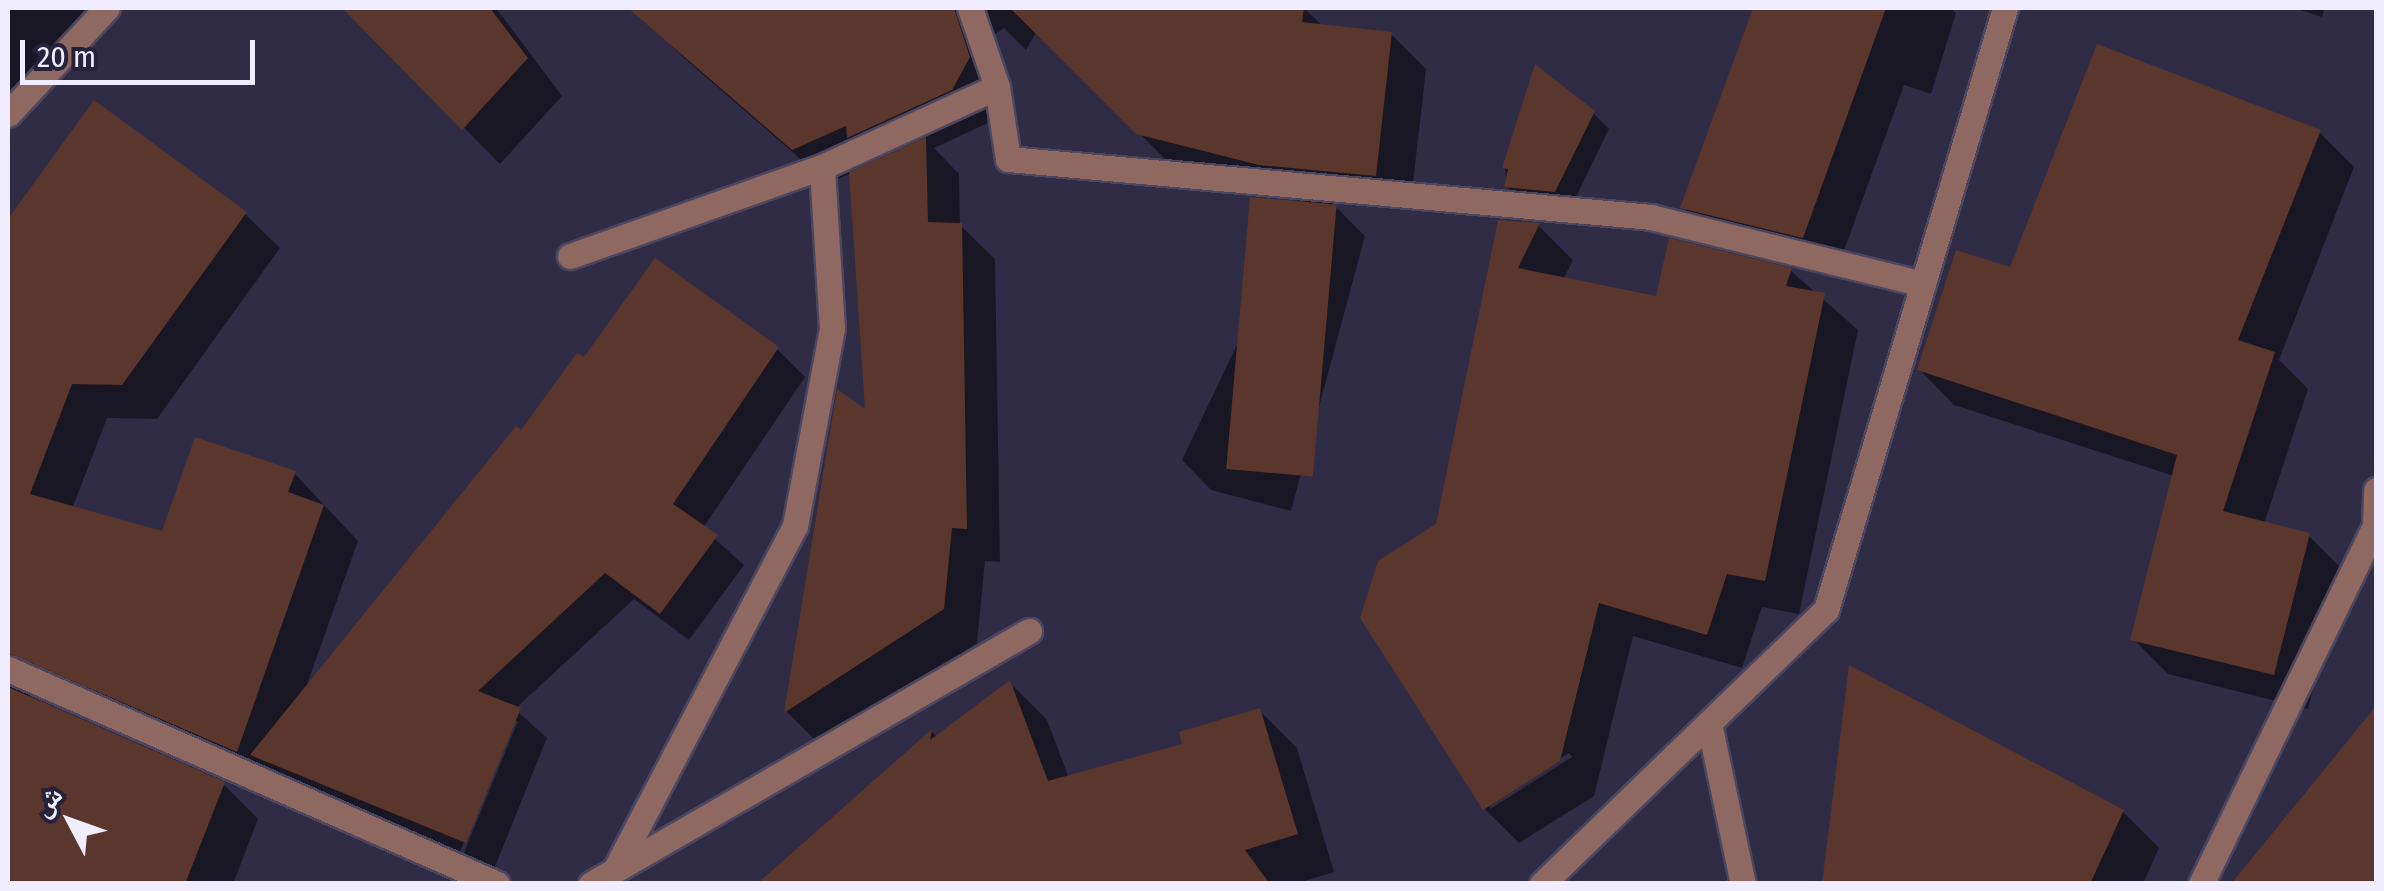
<!DOCTYPE html>
<html>
<head>
<meta charset="utf-8">
<style>
  body { margin:0 }
  #map { position:relative; width:2384px; height:891px; overflow:hidden; background:#312c45; font-family:"Fira Sans Condensed","Noto Naskh Arabic",sans-serif }
  div>[style] { position:absolute }
  .shadow>* { inset:0; background:#0007 }
  .building>* { inset:0; background:#5a362c; transform-origin:0 0 }
  .roads { filter:drop-shadow(2px 0 #4c475f) drop-shadow(-2px 0 #4c475f) drop-shadow(0 2px #4c475f) drop-shadow(0 -2px #4c475f) }
  .minor>* { height:25px; margin:-12.5px; padding:0 12.5px; transform-origin:12.5px; border-radius:12.5px; background:#8f6862 }
  span { translate:-50% -50%; white-space:nowrap; text-align:center; line-height:1.15; -webkit-text-stroke:10px #27223b; paint-order:stroke }
  .frame { position:absolute; inset:0; border:10px solid #f0eefe; pointer-events:none }
  .north { position:absolute; left:20px; top:771px; width:100px; height:100px; -webkit-text-stroke:8px #27223b; paint-order:stroke; rotate:311deg; font-size:28px; font-weight:700; line-height:40px; text-align:center; color:#f0eefe }
  .north::after { content:''; display:block; margin:auto; width:35px; height:45px; background:#f0eefe; clip-path:polygon(50% 0,100% 100%,50% 72%,0 100%) }
  .scale { position:absolute; left:20px; top:40px; width:235px; height:45px; box-sizing:border-box; border:5px solid #f0eefe; border-top:0; padding-left:12px; font-size:30px; line-height:35px; white-space:nowrap; color:#f0eefe; -webkit-text-stroke:8px #27223b; paint-order:stroke }
</style>
</head>
<body>
<div id="map">
  <div class="shadow">
    <div style="clip-path:polygon(8px 8px,94px 8px,8px 110px)"></div>
    <div style="clip-path:polygon(345px 8px,496px 8px,562px 96px,500px 164px)"></div>
    <div style="clip-path:polygon(665px 8px,1304px 8px,1324px 27px,1391px 34px,1426px 69px,1410px 209px,1331px 202px,1365px 236px,1291px 511px,1211px 490px,1182px 460px,1305px 202px,1174px 168px,1037px 31px,1026px 50px,1004px 28px,988px 39px,1003px 93px,986px 124px,934px 148px,959px 174px,960px 225px,995px 259px,1000px 562px,985px 561px,977px 643px,820px 745px,787px 712px,839px 393px,867px 414px,852px 173px,828px 183px,683px 57px,648px 23px)"></div>
    <div style="clip-path:polygon(1756px 8px,1950px 8px,1956px 13px,1931px 94px,1904px 85px,1837px 270px,1717px 241px,1683px 207px)"></div>
    <div style="clip-path:polygon(2294px 8px,2325px 8px,2322px 17px)"></div>
    <div style="clip-path:polygon(evenodd,94px 104px,245px 214px,280px 248px,157px 419px,107px 418px,72px 509px,164px 534px,295px 474px,358px 541px,305px 690px,584px 361px,777px 349px,805px 377px,703px 528px,744px 565px,689px 640px,634px 599px,515px 709px,547px 738px,494px 869px,32px 690px,29px 699px,223px 784px,258px 819px,233px 884px,8px 884px,8px 224px,94px 104px,513px 721px,518px 721px,463px 855px,459px 854px,513px 721px)"></div>
    <div style="clip-path:polygon(1593px 113px,1609px 129px,1571px 207px,1523px 203px,1507px 187px,1505px 167px)"></div>
    <div style="clip-path:polygon(2319px 132px,2354px 167px,2279px 360px,2308px 389px,2264px 524px,2308px 535px,2343px 570px,2308px 709px,2168px 674px,2133px 639px,2174px 476px,1954px 405px,1920px 370px,2011px 270px)"></div>
    <div style="clip-path:polygon(evenodd,1500px 222px,1539px 226px,1573px 260px,1563px 280px,1658px 298px,1791px 271px,1858px 330px,1799px 614px,1762px 607px,1742px 668px,1633px 636px,1594px 796px,1519px 843px,1485px 809px,1438px 525px,1500px 222px,1569px 753px,1572px 757px,1490px 809px,1490px 803px,1569px 753px)"></div>
    <div style="clip-path:polygon(1010px 683px,1047px 720px,1069px 778px,1185px 746px,1260px 711px,1297px 748px,1334px 872px,1294px 884px,761px 884px,932px 732px,938px 738px)"></div>
    <div style="clip-path:polygon(2376px 710px,2376px 884px,2234px 884px)"></div>
    <div style="clip-path:polygon(2123px 812px,2159px 848px,2143px 884px,1824px 884px)"></div>
  </div>
  <div class="building">
    <div style="clip-path:polygon(342px 8px,490px 8px,528px 58px,462px 130px)"></div>
    <div style="clip-path:polygon(628px 8px,954px 8px,970px 57px,952px 90px,847px 138px,846px 126px,792px 150px)"></div>
    <div style="clip-path:polygon(1010px 8px,1304px 8px,1302px 22px,1392px 32px,1376px 176px,1259px 165px,1136px 134px)"></div>
    <div style="clip-path:polygon(1753px 8px,1886px 8px,1803px 238px,1680px 208px)"></div>
    <div style="clip-path:polygon(2097px 44px,2321px 130px,2238px 340px,2275px 352px,2223px 511px,2310px 533px,2274px 675px,2130px 640px,2177px 455px,1917px 370px,1956px 250px,2010px 267px)"></div>
    <div style="clip-path:polygon(1535px 64px,1595px 111px,1555px 192px,1504px 187px,1508px 169px,1502px 168px)"></div>
    <div style="clip-path:polygon(94px 100px,247px 212px,122px 385px,72px 384px,30px 494px,162px 531px,195px 437px,296px 471px,288px 492px,324px 505px,237px 752px,8px 653px,8px 219px)"></div>
    <div style="clip-path:polygon(926px 137px,928px 222px,962px 223px,967px 529px,952px 528px,944px 609px,784px 713px,837px 389px,865px 409px,849px 172px)"></div>
    <div style="left:1250px;top:197px;width:87px;height:273px;rotate:5deg"></div>
    <div style="clip-path:polygon(1498px 220px,1540px 223px,1518px 268px,1656px 296px,1669px 238px,1792px 268px,1786px 286px,1825px 293px,1765px 581px,1727px 574px,1707px 635px,1599px 603px,1560px 761px,1483px 810px,1360px 618px,1378px 561px,1436px 524px)"></div>
    <div style="clip-path:polygon(655px 258px,779px 347px,673px 504px,718px 535px,660px 614px,605px 573px,478px 691px,521px 708px,466px 843px,250px 755px,516px 426px,521px 430px,577px 353px,584px 357px)"></div>
    <div style="clip-path:polygon(1849px 665px,2124px 810px,2090px 884px,1822px 884px)"></div>
    <div style="clip-path:polygon(1010px 680px,1048px 781px,1182px 744px,1179px 732px,1260px 708px,1298px 834px,1245px 850px,1270px 884px,757px 884px,932px 729px,930px 740px)"></div>
    <div style="clip-path:polygon(8px 687px,225px 782px,185px 884px,8px 884px)"></div>
    <div style="clip-path:polygon(2376px 706px,2376px 884px,2231px 884px)"></div>
  </div>
  <div class="roads">
    <div class="minor">
      <div style="left:970px;top:8px;width:83px;rotate:71.1deg"></div>
      <div style="left:997px;top:87px;width:73px;rotate:81.3deg"></div>
      <div style="left:1008px;top:159px;width:646px;rotate:5.15deg"></div>
      <div style="left:1651px;top:217px;width:280px;rotate:13.8deg"></div>
      <div style="left:8px;top:114px;width:145px;rotate:-47deg"></div>
      <div style="left:570px;top:256px;width:267px;rotate:-19.5deg"></div>
      <div style="left:822px;top:167px;width:192px;rotate:-24.6deg"></div>
      <div style="left:8px;top:669px;width:534px;rotate:23.73deg"></div>
      <div style="left:1709px;top:723px;width:165px;rotate:78.1deg"></div>
      <div style="left:616px;top:868px;width:386px;rotate:-62.4deg"></div>
      <div style="left:795px;top:526px;width:201px;rotate:-79.4deg"></div>
      <div style="left:832px;top:328px;width:161px;rotate:-93.6deg"></div>
      <div style="left:591px;top:884px;width:506px;rotate:-30.01deg"></div>
      <div style="left:1542px;top:884px;width:395px;rotate:-44deg"></div>
      <div style="left:1826px;top:610px;width:628px;rotate:-73.44deg"></div>
      <div style="left:2201px;top:884px;width:398px;rotate:-64.1deg"></div>
      <div style="left:2375px;top:526px;width:36px;rotate:-88deg"></div>
    </div>
  </div>
  <div class="frame"></div>
  <div class="north">ش</div>
  <div class="scale">20 m</div>
</div>
</body>
</html>
